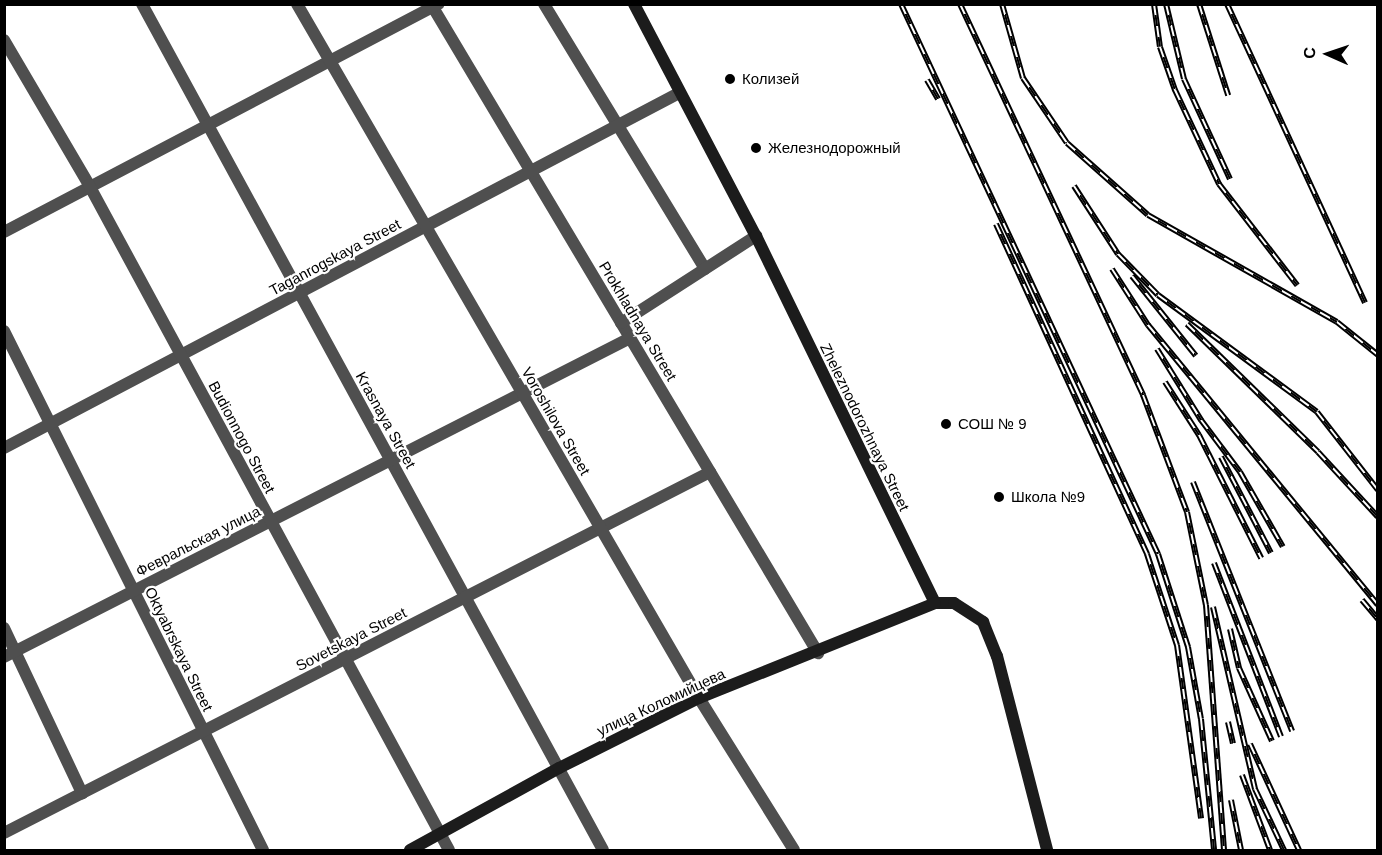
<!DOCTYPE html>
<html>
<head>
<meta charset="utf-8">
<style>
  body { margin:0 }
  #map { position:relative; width:1382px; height:855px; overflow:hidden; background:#fff; font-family:Helvetica,sans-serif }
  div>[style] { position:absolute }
  .minor>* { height:12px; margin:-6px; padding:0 6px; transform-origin:6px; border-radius:6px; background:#4f4f4f }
  .tertiary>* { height:12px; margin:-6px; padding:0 6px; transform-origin:6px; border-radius:6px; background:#4f4f4f }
  .secondary>* { height:12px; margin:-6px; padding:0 6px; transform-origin:6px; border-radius:6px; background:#1c1c1c }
  .rail>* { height:6px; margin-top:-3px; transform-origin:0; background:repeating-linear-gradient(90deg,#fff 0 11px,#000 0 22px); box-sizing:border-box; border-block:2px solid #000 }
  .dots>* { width:16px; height:16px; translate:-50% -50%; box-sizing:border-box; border:3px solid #fff; border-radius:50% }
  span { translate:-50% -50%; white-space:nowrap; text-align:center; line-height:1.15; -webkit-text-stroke:4.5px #fff; paint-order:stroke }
  .poi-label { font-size:15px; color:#000 }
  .left { translate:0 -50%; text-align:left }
  .street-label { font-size:15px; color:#000 }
  .frame { position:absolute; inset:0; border:6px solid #000; pointer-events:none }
  .north { position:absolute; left:1298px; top:24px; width:60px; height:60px; -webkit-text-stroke:4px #fff; paint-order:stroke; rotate:273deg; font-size:16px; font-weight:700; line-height:24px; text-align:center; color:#000 }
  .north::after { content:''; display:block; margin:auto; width:21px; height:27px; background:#000; clip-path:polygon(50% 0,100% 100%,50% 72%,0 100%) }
</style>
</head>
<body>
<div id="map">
  <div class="minor">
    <div style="left:142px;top:4px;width:963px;rotate:61.41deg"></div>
    <div style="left:431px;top:4px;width:756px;rotate:59.19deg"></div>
    <div style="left:544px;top:4px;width:310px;rotate:58.7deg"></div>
    <div style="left:4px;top:232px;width:491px;rotate:-27.7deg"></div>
    <div style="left:621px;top:323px;width:161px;rotate:-32.8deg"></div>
    <div style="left:4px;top:331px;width:580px;rotate:63.48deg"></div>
    <div style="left:4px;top:448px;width:763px;rotate:-27.74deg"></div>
    <div style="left:4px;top:628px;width:183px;rotate:64.7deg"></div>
    <div style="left:4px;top:657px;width:703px;rotate:-27deg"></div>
    <div style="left:4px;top:833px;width:793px;rotate:-27.08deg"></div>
  </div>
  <div class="tertiary">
    <div style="left:297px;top:4px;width:802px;rotate:59.92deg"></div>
    <div style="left:699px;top:698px;width:179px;rotate:58deg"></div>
    <div style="left:4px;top:40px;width:168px;rotate:59.6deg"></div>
    <div style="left:89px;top:185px;width:756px;rotate:61.57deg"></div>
  </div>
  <div class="secondary">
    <div style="left:634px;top:4px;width:262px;rotate:62.3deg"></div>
    <div style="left:756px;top:236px;width:408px;rotate:64deg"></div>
    <div style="left:935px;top:603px;width:19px"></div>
    <div style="left:954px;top:603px;width:35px;rotate:33deg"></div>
    <div style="left:983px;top:622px;width:37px;rotate:68deg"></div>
    <div style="left:997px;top:656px;width:200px;rotate:75.5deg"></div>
    <div style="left:410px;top:850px;width:170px;rotate:-28.8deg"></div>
    <div style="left:559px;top:768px;width:157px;rotate:-26.6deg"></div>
    <div style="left:699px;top:698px;width:254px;rotate:-21.9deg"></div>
  </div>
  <div class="rail">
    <div style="left:901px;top:4px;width:607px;rotate:64.95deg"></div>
    <div style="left:1158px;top:554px;width:98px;rotate:72.1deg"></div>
    <div style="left:1188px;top:647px;width:73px;rotate:79.8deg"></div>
    <div style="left:1201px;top:719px;width:132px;rotate:84.3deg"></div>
    <div style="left:960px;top:4px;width:432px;rotate:64.9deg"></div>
    <div style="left:1143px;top:395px;width:125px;rotate:69.4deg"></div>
    <div style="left:1187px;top:512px;width:95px;rotate:78.5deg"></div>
    <div style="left:1206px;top:605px;width:246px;rotate:85.8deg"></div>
    <div style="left:1002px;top:4px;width:77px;rotate:74.2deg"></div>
    <div style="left:1023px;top:78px;width:78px;rotate:55.9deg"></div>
    <div style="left:1067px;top:143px;width:108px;rotate:41.6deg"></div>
    <div style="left:1148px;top:215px;width:217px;rotate:29.5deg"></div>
    <div style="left:1337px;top:322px;width:53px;rotate:38.8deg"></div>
    <div style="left:1154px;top:4px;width:43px;rotate:82.1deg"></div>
    <div style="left:1160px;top:47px;width:46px;rotate:70.8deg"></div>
    <div style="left:1175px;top:90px;width:104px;rotate:64.9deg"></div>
    <div style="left:1219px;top:184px;width:128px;rotate:52.3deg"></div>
    <div style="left:1166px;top:4px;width:77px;rotate:76.5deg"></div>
    <div style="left:1184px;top:79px;width:110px;rotate:65.3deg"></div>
    <div style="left:1199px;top:4px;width:96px;rotate:72.3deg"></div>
    <div style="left:1227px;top:4px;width:329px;rotate:65.2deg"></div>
    <div style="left:927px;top:80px;width:22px;rotate:60deg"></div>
    <div style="left:1074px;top:186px;width:81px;rotate:57.1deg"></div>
    <div style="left:1118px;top:254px;width:57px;rotate:45.7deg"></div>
    <div style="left:1158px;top:295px;width:197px;rotate:36.3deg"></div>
    <div style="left:1317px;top:412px;width:99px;rotate:52deg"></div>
    <div style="left:996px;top:224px;width:363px;rotate:65.4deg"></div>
    <div style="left:1147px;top:554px;width:96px;rotate:71.8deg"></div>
    <div style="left:1177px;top:645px;width:175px;rotate:82.1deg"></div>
    <div style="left:1112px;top:269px;width:67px;rotate:57.3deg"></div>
    <div style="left:1148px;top:325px;width:362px;rotate:50.6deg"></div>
    <div style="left:1132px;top:276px;width:102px;rotate:51.3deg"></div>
    <div style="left:1187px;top:324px;width:183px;rotate:44.3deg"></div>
    <div style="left:1318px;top:452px;width:88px;rotate:47.3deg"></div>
    <div style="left:1157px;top:349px;width:84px;rotate:58.2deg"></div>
    <div style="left:1201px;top:420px;width:65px;rotate:53.1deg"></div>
    <div style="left:1240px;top:472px;width:86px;rotate:60.2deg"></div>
    <div style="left:1165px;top:382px;width:63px;rotate:57.3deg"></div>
    <div style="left:1199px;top:435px;width:138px;rotate:63.2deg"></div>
    <div style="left:1221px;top:457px;width:108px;rotate:62.5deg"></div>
    <div style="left:1193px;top:482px;width:268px;rotate:68.3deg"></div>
    <div style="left:1214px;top:563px;width:186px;rotate:68.9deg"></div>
    <div style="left:1362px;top:600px;width:25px;rotate:50deg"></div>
    <div style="left:1213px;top:607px;width:187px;rotate:77deg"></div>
    <div style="left:1255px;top:789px;width:68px;rotate:64.6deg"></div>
    <div style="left:1230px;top:629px;width:40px;rotate:77deg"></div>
    <div style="left:1239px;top:668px;width:80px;rotate:65.7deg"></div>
    <div style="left:1228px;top:722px;width:22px;rotate:77deg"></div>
    <div style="left:1250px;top:744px;width:117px;rotate:65.2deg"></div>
    <div style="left:1242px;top:775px;width:80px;rotate:69.5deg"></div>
    <div style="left:1231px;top:800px;width:51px;rotate:78.7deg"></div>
  </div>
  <div class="dots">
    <div style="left:730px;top:79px;background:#000"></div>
    <div style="left:756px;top:148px;background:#000"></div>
    <div style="left:946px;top:424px;background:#000"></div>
    <div style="left:999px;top:497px;background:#000"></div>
  </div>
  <div class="poi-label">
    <span class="left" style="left:742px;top:79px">Колизей</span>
    <span class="left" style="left:768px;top:148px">Железнодорожный</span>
    <span class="left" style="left:958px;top:424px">СОШ № 9</span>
    <span class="left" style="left:1011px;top:497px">Школа №9</span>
  </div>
  <div class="street-label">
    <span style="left:335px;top:257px;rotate:-28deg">Taganrogskaya Street</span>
    <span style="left:638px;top:321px;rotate:59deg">Prokhladnaya Street</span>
    <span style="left:386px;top:420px;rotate:61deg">Krasnaya Street</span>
    <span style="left:556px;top:421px;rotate:60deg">Voroshilova Street</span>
    <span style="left:865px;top:427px;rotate:64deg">Zheleznodorozhnaya Street</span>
    <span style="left:242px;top:437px;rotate:62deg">Budionnogo Street</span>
    <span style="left:198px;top:541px;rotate:-27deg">Февральская улица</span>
    <span style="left:351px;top:639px;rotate:-27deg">Sovetskaya Street</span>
    <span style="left:179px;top:649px;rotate:64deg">Oktyabrskaya Street</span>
    <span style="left:661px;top:702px;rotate:-25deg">улица Коломийцева</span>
  </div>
  <div class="frame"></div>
  <div class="north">С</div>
</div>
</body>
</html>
